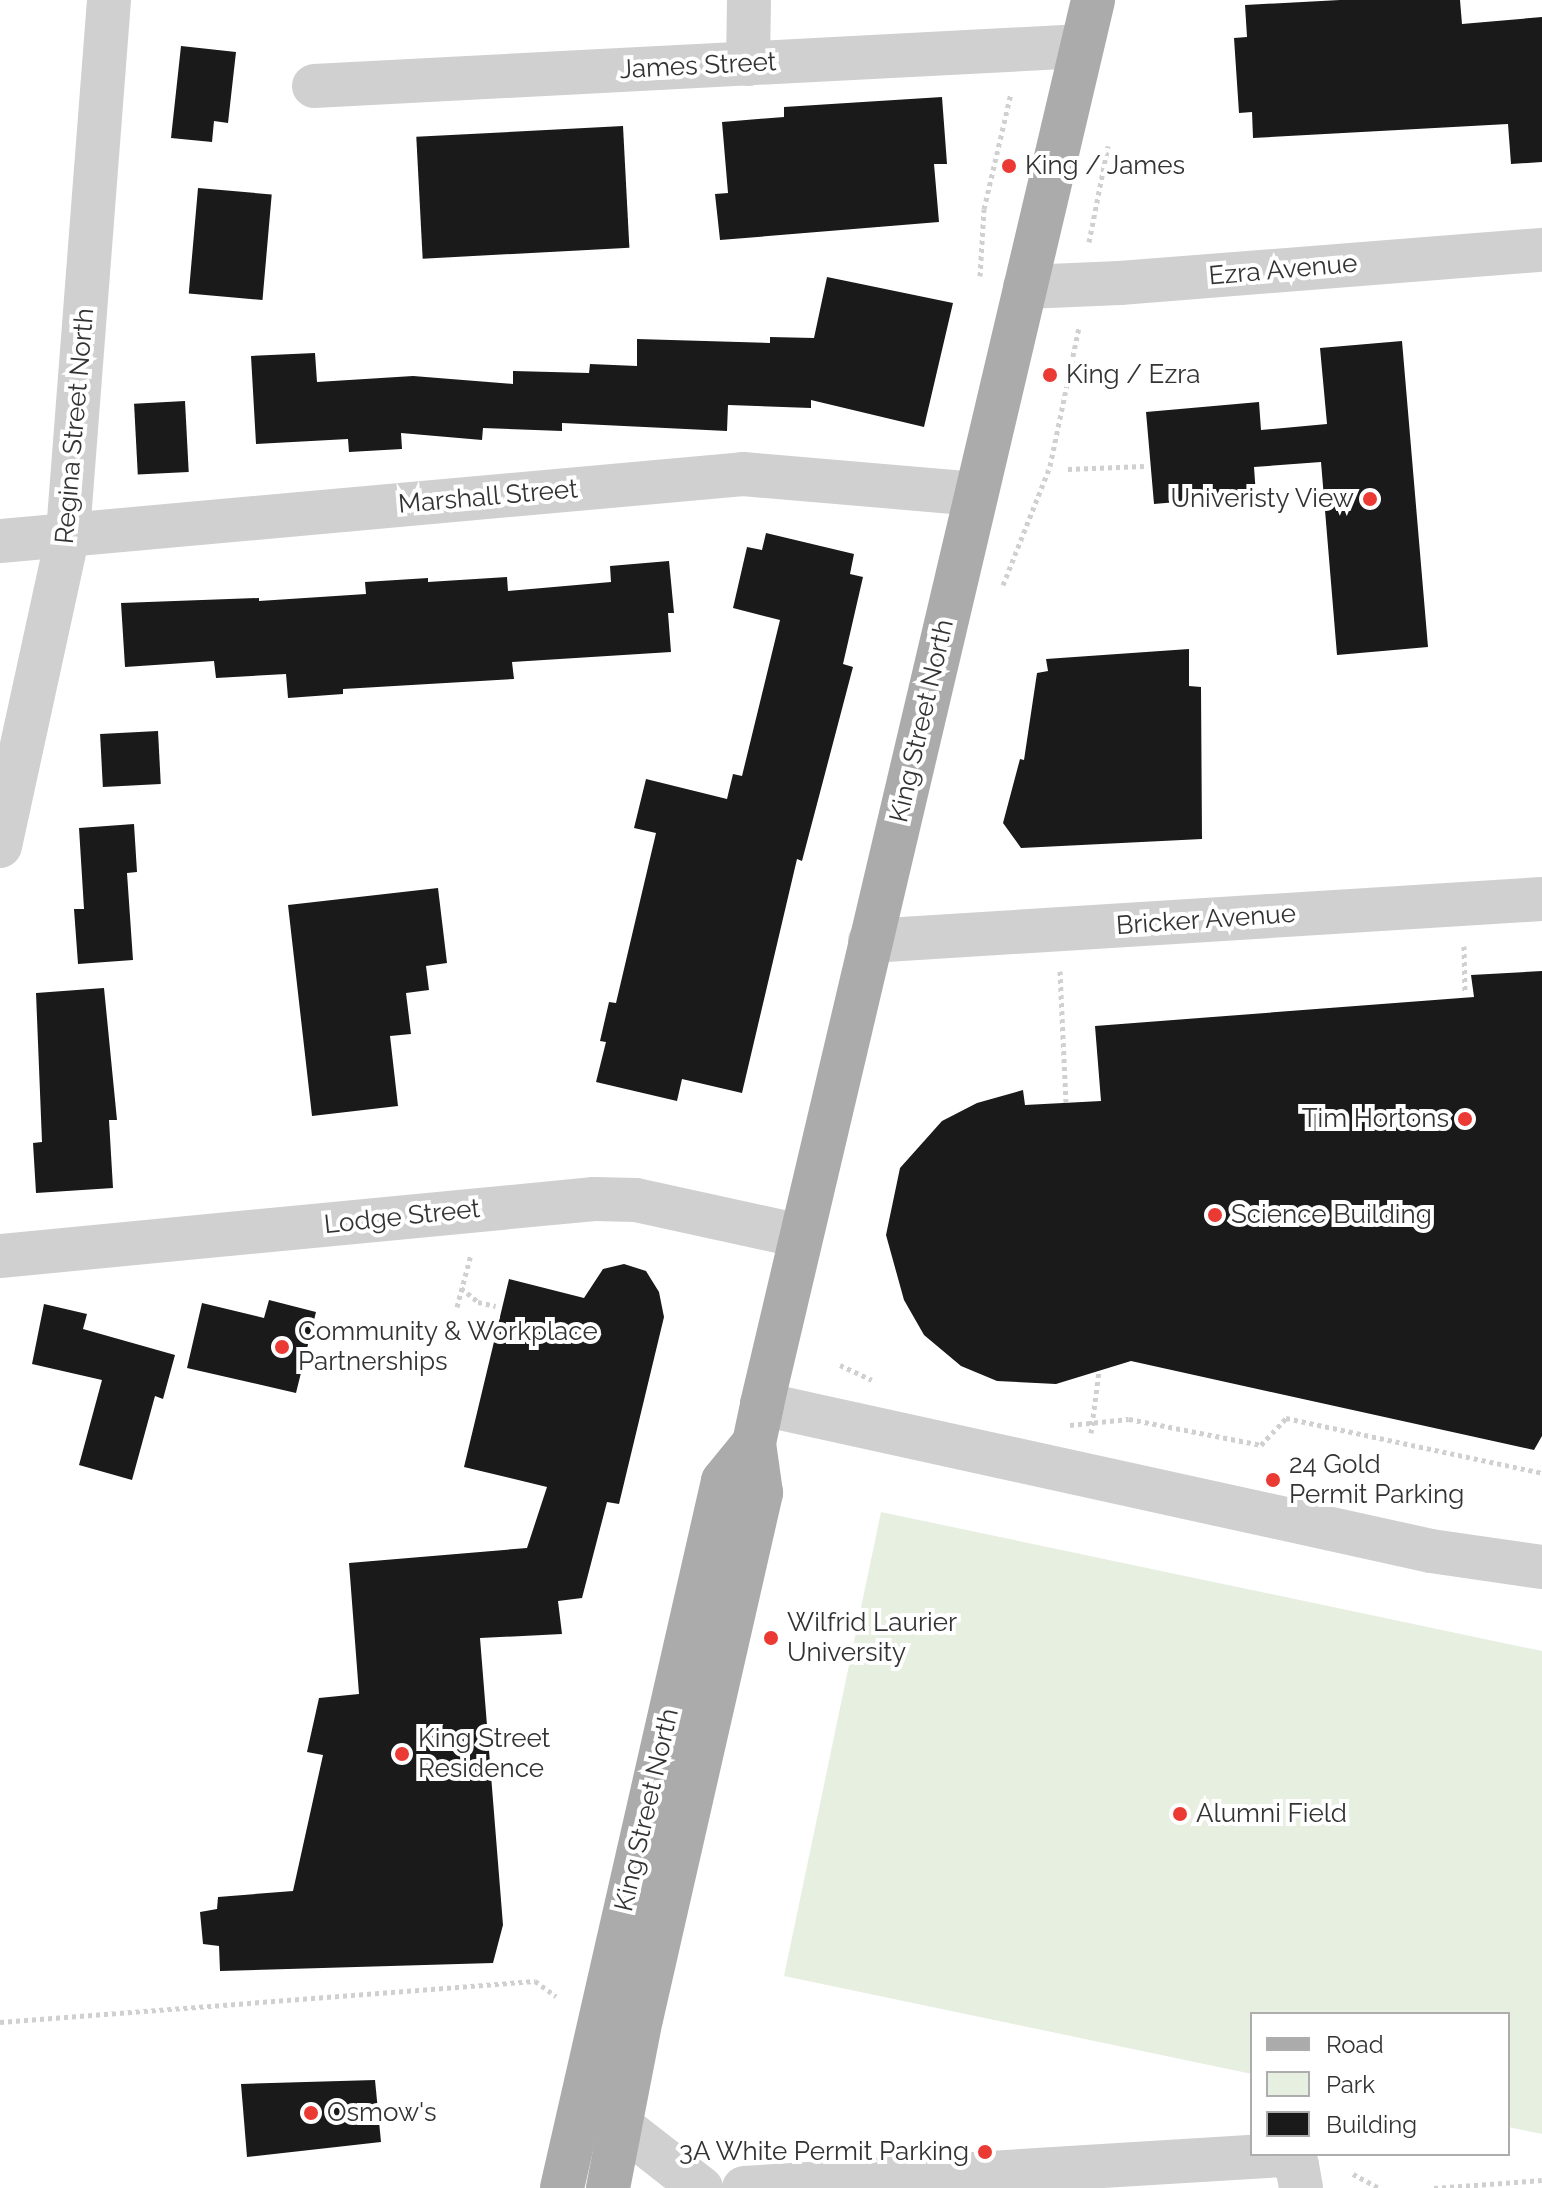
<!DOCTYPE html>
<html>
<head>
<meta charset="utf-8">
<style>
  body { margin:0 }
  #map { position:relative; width:1542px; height:2188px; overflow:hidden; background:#fff; font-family:Raleway,sans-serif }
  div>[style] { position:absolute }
  .green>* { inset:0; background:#e7efe1 }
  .building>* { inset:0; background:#1a1a1a; transform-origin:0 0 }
  .path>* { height:5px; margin-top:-2.5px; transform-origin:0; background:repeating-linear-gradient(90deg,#d0d0d0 0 4px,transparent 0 8px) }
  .minor>* { height:44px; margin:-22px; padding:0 22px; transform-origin:22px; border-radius:22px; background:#d0d0d0 }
  .major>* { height:44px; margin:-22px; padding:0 22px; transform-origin:22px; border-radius:22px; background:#ababab }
  .dots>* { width:22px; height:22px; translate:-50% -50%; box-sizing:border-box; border:4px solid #fff; border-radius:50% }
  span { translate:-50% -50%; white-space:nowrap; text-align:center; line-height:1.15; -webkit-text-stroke:8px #fff; paint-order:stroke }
  .street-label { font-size:26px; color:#333 }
  .poi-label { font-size:26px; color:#333 }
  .left { translate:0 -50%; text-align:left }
  .right { translate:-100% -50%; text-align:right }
  .legend { position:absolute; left:1250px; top:2012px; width:260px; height:144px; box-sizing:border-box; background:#fff; border:2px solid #adadad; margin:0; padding:10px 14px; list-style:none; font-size:24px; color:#333 }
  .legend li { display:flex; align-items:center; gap:16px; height:40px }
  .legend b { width:40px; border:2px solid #adadad }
</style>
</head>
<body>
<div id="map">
  <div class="green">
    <div style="clip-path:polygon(881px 1512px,1542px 1651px,1542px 2134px,1508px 2127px,1508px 2014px,1252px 2014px,1252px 2074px,784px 1976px)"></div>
  </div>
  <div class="building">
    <div style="clip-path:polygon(1340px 0,1460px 0,1462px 24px,1542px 17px,1542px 162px,1511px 164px,1508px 124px,1253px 138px,1252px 112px,1239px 113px,1234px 38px,1247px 37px,1245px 5px)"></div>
    <div style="clip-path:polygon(181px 46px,236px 52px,228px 123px,214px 121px,212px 142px,171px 138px)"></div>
    <div style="clip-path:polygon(942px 97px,947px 164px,934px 164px,939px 222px,720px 240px,715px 194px,728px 193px,722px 122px,784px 117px,784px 107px)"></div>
    <div style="left:623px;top:126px;width:122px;height:207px;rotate:87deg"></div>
    <div style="left:198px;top:188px;width:74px;height:106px;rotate:5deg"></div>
    <div style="clip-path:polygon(827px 277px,953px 303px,924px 427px,811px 400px,811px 408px,728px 405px,727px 431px,562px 423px,562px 431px,483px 428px,482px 440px,401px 433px,402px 449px,349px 452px,348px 439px,256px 444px,251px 356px,315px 353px,317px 382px,413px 376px,513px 384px,513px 371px,589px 373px,590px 364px,637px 366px,637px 339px,770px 343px,770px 337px,814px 338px)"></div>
    <div style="clip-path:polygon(1402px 341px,1428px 647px,1337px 655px,1321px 462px,1254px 467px,1256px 495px,1154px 504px,1146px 412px,1259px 402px,1261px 430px,1327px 424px,1320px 348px)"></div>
    <div style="left:185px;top:401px;width:71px;height:51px;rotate:87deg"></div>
    <div style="clip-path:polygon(766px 533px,854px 554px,850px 574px,863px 577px,843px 664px,853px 667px,802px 861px,797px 859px,742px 1093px,682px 1079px,677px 1101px,596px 1082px,606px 1042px,600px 1041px,609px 1002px,616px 1003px,656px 833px,634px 828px,646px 779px,727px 799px,733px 774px,742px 776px,780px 620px,733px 608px,747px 547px,762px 550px)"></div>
    <div style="clip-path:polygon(669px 561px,674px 613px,668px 613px,671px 652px,512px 662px,514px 679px,343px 689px,343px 694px,288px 698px,286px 674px,216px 678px,214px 661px,125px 667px,121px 603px,259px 598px,259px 601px,366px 594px,365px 582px,428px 578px,428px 582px,507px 577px,508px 591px,611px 582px,610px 566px)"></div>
    <div style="clip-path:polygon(1189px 649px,1189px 686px,1201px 687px,1202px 839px,1021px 848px,1003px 823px,1020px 759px,1024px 760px,1037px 673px,1048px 671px,1046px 659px)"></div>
    <div style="left:158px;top:731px;width:53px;height:58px;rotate:87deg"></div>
    <div style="clip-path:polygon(134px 824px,137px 872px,127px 873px,133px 960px,78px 964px,74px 909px,84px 909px,79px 828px)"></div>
    <div style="clip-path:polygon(438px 888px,447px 963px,426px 966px,429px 990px,406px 993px,411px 1034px,390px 1036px,398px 1106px,312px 1116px,288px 905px)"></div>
    <div style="clip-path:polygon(1542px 971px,1542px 1436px,1534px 1450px,1131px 1361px,1056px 1384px,997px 1381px,961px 1366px,924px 1335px,904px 1300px,886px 1235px,900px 1168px,942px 1121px,977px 1103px,1023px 1090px,1025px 1105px,1101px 1101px,1095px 1026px,1474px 997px,1471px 975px)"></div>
    <div style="clip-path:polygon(104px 988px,117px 1120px,109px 1120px,113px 1188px,36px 1193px,33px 1143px,42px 1142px,36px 993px)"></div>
    <div style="clip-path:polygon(624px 1264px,646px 1271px,659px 1292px,664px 1317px,619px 1504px,607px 1502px,582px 1598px,558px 1601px,562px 1634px,480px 1638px,503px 1925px,493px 1963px,220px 1971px,219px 1946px,203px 1944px,200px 1912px,217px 1909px,218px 1897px,293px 1891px,323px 1755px,307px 1752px,319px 1698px,359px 1694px,349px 1563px,527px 1548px,547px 1487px,464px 1467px,509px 1279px,584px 1298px,603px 1269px)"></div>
    <div style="clip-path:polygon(269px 1300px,316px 1312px,296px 1393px,187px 1368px,202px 1303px,264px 1318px)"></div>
    <div style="clip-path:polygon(44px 1304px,87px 1314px,83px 1329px,175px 1355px,163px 1399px,155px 1396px,132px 1480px,79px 1465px,102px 1380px,32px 1364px)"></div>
    <div style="clip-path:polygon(375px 2080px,381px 2142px,247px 2157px,241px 2084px)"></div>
  </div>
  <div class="path">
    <div style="left:1089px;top:242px;width:98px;rotate:-78.8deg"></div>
    <div style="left:980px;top:276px;width:67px;rotate:-86.6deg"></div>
    <div style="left:984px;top:209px;width:119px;rotate:-76.9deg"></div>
    <div style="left:1068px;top:469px;width:76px;rotate:-2.3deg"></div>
    <div style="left:1003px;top:585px;width:128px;rotate:-68.4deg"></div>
    <div style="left:1050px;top:466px;width:142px;rotate:-78.2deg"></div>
    <div style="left:1464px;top:946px;width:46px;rotate:88.8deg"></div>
    <div style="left:1060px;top:971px;width:132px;rotate:87.4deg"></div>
    <div style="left:461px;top:1288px;width:22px;rotate:39deg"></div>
    <div style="left:478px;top:1302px;width:18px;rotate:13deg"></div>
    <div style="left:457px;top:1307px;width:55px;rotate:-75.2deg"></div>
    <div style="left:840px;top:1365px;width:35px;rotate:25deg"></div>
    <div style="left:1070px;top:1425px;width:59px;rotate:-5.8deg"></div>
    <div style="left:1129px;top:1419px;width:135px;rotate:11.1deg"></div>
    <div style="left:1261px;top:1445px;width:37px;rotate:-47deg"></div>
    <div style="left:1286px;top:1418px;width:262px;rotate:12.1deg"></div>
    <div style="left:1091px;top:1433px;width:63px;rotate:-82.6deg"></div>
    <div style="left:0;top:2022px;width:537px;rotate:-4.38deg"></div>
    <div style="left:535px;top:1981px;width:26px;rotate:36deg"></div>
    <div style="left:1353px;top:2174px;width:30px;rotate:28deg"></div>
    <div style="left:1434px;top:2188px;width:108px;rotate:-4.2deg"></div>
  </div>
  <div class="minor">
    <div style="left:748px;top:64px;width:64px;rotate:-89.1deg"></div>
    <div style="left:314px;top:86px;width:769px;rotate:-2.98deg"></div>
    <div style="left:1025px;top:287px;width:95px;rotate:-2.4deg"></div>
    <div style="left:1120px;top:283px;width:423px;rotate:-4.5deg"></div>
    <div style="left:0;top:541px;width:746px;rotate:-5.15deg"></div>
    <div style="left:743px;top:474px;width:234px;rotate:4.9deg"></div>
    <div style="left:0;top:846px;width:320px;rotate:-77.7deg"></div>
    <div style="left:68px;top:533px;width:535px;rotate:-85.6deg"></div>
    <div style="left:870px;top:941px;width:673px;rotate:-3.58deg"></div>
    <div style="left:0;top:1256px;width:597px;rotate:-5.48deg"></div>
    <div style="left:594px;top:1199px;width:42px;rotate:1.4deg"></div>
    <div style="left:636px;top:1200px;width:169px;rotate:12.3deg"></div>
    <div style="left:762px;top:1404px;width:685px;rotate:12.39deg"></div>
    <div style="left:1431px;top:1551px;width:112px;rotate:8.2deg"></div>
    <div style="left:620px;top:2125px;width:103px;rotate:37.9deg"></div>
    <div style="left:744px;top:2188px;width:539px;rotate:-3.51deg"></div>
    <div style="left:1282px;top:2155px;width:18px;rotate:34deg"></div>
    <div style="left:1297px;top:2165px;width:23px;rotate:80deg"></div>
  </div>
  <div class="major">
    <div style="left:562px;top:2188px;width:725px;rotate:-77.17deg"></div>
    <div style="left:723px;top:1481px;width:49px;rotate:-50.8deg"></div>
    <div style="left:608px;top:2188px;width:172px;rotate:-79deg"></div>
    <div style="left:641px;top:2019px;width:540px;rotate:-77.15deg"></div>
    <div style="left:761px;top:1493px;width:50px;rotate:-98deg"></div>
    <div style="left:754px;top:1443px;width:40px;rotate:-78deg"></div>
    <div style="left:762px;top:1404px;width:1442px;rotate:-76.73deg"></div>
  </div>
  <div class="dots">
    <div style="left:1009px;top:166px;background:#eb3934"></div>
    <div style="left:1050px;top:375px;background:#eb3934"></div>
    <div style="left:1370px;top:499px;background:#eb3934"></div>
    <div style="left:1465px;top:1119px;background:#eb3934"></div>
    <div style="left:1215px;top:1215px;background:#eb3934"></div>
    <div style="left:282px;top:1347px;background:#eb3934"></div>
    <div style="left:1273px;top:1480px;background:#eb3934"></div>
    <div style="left:771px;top:1638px;background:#eb3934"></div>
    <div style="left:402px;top:1754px;background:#eb3934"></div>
    <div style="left:1180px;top:1814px;background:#eb3934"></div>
    <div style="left:311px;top:2113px;background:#eb3934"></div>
    <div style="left:985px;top:2152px;background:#eb3934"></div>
  </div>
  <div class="street-label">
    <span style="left:698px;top:66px;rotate:-3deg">James Street</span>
    <span style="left:1283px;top:270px;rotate:-5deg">Ezra Avenue</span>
    <span style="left:75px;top:426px;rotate:-85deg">Regina Street North</span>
    <span style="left:488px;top:497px;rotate:-5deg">Marshall Street</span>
    <span style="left:922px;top:721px;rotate:-77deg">King Street North</span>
    <span style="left:1206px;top:920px;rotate:-4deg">Bricker Avenue</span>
    <span style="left:402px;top:1217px;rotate:-6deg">Lodge Street</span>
    <span style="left:647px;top:1810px;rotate:-77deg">King Street North</span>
  </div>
  <div class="poi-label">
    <span class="left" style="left:1025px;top:166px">King / James</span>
    <span class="left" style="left:1066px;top:375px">King / Ezra</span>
    <span class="right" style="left:1354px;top:499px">Univeristy View</span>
    <span class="right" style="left:1449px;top:1119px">Tim Hortons</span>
    <span class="left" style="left:1231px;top:1215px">Science Building</span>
    <span class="left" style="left:298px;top:1347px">Community &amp; Workplace<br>Partnerships</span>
    <span class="left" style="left:1289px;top:1480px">24 Gold<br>Permit Parking</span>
    <span class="left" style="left:787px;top:1638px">Wilfrid Laurier<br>University</span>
    <span class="left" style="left:418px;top:1754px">King Street<br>Residence</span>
    <span class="left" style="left:1196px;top:1814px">Alumni Field</span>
    <span class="left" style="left:327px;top:2113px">Osmow's</span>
    <span class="right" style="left:969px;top:2152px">3A White Permit Parking</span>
  </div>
  <ul class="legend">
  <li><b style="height:10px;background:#ababab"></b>Road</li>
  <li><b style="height:22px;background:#e7efe1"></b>Park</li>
  <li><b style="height:22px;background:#1a1a1a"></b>Building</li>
  </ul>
</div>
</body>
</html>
